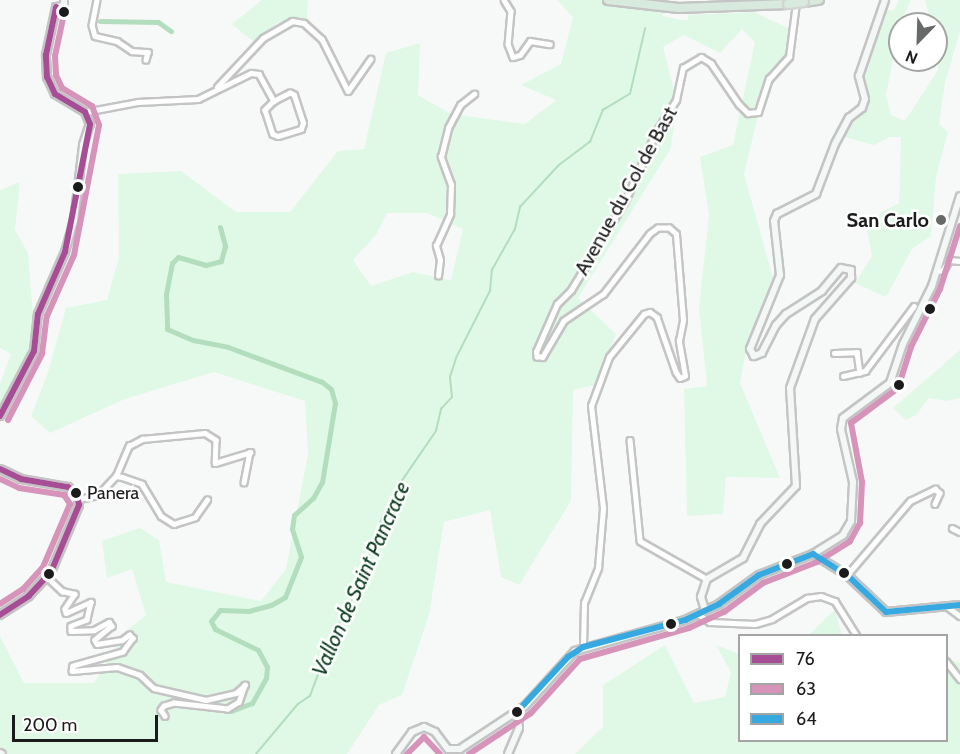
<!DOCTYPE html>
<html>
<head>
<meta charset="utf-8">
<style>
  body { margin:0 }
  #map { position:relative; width:960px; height:754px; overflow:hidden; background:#f7f9f8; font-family:Cabin,sans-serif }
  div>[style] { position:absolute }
  .green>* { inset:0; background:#e0f9e6 }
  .stream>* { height:1.5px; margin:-0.75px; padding:0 0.75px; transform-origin:0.75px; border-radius:0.75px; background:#b2debe }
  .canal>* { height:5px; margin:-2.5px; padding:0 2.5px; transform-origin:2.5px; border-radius:2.5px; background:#b2debe }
  .roads { filter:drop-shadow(2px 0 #c3c4c3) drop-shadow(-2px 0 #c3c4c3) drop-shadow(0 2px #c3c4c3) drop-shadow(0 -2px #c3c4c3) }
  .street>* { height:4.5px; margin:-2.25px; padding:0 2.25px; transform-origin:2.25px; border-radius:2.25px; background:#fefefe }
  .secondary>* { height:6px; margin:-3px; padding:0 3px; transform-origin:3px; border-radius:3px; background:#f3f7f5 }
  .highway>* { height:8px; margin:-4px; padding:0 4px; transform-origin:4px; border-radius:4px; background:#d8e9de }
  .bridges { filter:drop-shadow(2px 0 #d2d4d3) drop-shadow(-2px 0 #d2d4d3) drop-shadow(0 2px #d2d4d3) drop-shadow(0 -2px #d2d4d3) }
  .highway-bridge>* { height:8px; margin:-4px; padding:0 4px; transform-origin:4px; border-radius:4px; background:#d8e9de }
  .bus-1>* { height:6px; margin:-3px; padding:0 3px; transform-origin:3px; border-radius:3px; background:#a74d96 }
  .bus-2>* { height:6px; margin:-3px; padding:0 3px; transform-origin:3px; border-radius:3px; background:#d794bb }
  .bus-3>* { height:6px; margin:-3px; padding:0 3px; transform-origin:3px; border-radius:3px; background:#36a9e1 }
  .dots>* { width:16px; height:16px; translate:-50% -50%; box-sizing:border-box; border:3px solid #fff; border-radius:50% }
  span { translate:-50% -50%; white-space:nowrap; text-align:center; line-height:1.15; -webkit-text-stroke:5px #fff; paint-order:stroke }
  .bus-label { font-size:18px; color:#1a1b1a }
  .left { translate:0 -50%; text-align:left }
  .street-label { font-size:20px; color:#1a1b1a }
  .poi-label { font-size:20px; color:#1a1b1a; font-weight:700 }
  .right { translate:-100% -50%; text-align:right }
  .water-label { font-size:21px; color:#0b3c1f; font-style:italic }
  .legend { position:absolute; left:738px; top:634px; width:210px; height:108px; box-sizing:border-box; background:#fff; border:2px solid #a3a4a3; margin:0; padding:8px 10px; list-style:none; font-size:18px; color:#1a1b1a }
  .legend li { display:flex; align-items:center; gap:12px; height:30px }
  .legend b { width:30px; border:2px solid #a3a4a3 }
  .north { position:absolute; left:888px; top:12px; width:60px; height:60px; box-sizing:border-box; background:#fff; border:2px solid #a3a4a3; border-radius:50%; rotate:203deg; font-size:16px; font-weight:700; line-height:24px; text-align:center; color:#1a1b1a }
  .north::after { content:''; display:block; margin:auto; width:21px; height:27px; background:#676968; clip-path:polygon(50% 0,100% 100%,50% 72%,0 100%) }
  .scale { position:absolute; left:12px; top:715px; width:146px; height:27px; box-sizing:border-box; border:3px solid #1a1b1a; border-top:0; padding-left:8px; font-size:18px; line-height:21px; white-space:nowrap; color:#1a1b1a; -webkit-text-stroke:4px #fff; paint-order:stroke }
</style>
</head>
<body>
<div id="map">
  <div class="green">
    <div style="clip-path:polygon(262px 0,308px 0,307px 21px,277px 23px,256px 44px,232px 24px)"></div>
    <div style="clip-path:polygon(evenodd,557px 0,604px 0,603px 5px,663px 12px,663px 16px,681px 20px,688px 20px,688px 15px,754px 12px,790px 29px,787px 56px,766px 82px,744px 174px,773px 278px,747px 345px,740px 383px,780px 478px,726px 477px,723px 514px,687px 516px,684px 389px,707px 386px,699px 308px,709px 215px,700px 157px,733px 145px,755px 42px,742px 29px,720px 53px,684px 35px,663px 47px,677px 101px,671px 148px,578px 298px,616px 334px,595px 385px,573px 390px,571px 501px,519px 585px,501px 577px,490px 510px,444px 522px,429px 615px,402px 695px,379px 705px,347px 754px,0 754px,0 636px,24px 683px,94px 683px,125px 632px,146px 615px,132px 569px,107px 578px,102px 541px,140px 528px,159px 540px,166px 582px,261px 601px,286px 569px,308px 454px,305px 401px,214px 372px,125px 399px,50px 433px,31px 416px,48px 372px,66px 308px,107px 300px,119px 257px,118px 174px,181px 171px,236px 212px,290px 212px,338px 151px,364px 149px,386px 53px,420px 43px,418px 95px,451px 114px,525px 124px,556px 100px,521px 85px,561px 64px,573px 17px,557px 0,387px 213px,427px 213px,463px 229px,451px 280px,413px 272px,371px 286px,353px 260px,376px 235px,387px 213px)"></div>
    <div style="clip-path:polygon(899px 0,911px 0,900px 24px,886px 95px,891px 115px,905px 121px,938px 70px,936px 24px,931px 24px,925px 0,960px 0,960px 31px,945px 83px,939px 124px,948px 132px,936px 177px,931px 236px,912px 249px,886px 297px,855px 283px,872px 256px,867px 230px,882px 212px,899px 203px,901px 137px,890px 137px,874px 145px,841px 136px,866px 108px,867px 94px,862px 81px,885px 10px,894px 10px)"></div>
    <div style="clip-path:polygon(20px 182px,15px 230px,28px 253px,33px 314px,31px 346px,0 406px,0 384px,11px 354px,0 348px,0 190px)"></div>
    <div style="clip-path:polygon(960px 350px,960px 398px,947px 401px,929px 398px,916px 415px,906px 420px,893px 408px)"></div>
    <div style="clip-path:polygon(835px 610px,842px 635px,809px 635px,830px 614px)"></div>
    <div style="clip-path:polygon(665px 645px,694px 703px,725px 697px,731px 672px,716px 645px,739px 654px,740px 740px,946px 740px,947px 659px,960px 663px,960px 754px,575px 754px,603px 727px,603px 685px)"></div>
  </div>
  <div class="stream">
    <div style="left:256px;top:754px;width:65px;rotate:-50deg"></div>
    <div style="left:298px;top:704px;width:14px;rotate:-34deg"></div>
    <div style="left:310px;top:696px;width:60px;rotate:-69.4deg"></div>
    <div style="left:331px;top:640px;width:52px;rotate:-62.4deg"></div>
    <div style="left:355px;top:594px;width:81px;rotate:-70.4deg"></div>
    <div style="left:382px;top:518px;width:34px;rotate:-63deg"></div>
    <div style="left:397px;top:488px;width:69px;rotate:-55.6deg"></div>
    <div style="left:436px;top:431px;width:23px;rotate:-77deg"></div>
    <div style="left:441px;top:409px;width:16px;rotate:-47deg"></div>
    <div style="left:452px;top:397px;width:20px;rotate:-96deg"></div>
    <div style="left:450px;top:377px;width:20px;rotate:-72deg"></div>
    <div style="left:456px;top:358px;width:75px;rotate:-63.1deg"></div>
    <div style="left:490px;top:291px;width:21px;rotate:-85deg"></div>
    <div style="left:492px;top:270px;width:47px;rotate:-60.7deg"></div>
    <div style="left:515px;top:229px;width:23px;rotate:-77deg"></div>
    <div style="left:520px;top:207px;width:57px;rotate:-47.1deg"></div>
    <div style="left:559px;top:165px;width:39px;rotate:-37deg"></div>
    <div style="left:590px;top:142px;width:35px;rotate:-68deg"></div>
    <div style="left:603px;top:110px;width:31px;rotate:-31deg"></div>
    <div style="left:630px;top:94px;width:67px;rotate:-77deg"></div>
  </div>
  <div class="canal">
    <div style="left:100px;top:21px;width:58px;rotate:1deg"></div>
    <div style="left:158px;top:22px;width:16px;rotate:35deg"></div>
    <div style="left:220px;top:227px;width:20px;rotate:75deg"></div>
    <div style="left:225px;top:246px;width:16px;rotate:105deg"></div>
    <div style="left:221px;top:261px;width:16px;rotate:165deg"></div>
    <div style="left:206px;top:265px;width:29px;rotate:-164deg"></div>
    <div style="left:178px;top:257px;width:8px;rotate:135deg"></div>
    <div style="left:172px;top:263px;width:32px;rotate:101deg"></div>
    <div style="left:166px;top:294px;width:35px;rotate:88deg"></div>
    <div style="left:167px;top:329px;width:28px;rotate:23deg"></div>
    <div style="left:193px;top:340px;width:36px;rotate:11deg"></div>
    <div style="left:228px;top:347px;width:100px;rotate:20.4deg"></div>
    <div style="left:322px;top:382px;width:11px;rotate:38deg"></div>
    <div style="left:331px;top:389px;width:15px;rotate:74deg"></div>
    <div style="left:335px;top:403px;width:80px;rotate:99.3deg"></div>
    <div style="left:322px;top:482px;width:18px;rotate:119deg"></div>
    <div style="left:313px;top:498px;width:25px;rotate:138deg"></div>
    <div style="left:294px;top:515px;width:14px;rotate:98deg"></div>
    <div style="left:292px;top:529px;width:29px;rotate:72deg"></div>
    <div style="left:301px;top:557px;width:43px;rotate:111.8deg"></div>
    <div style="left:285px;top:597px;width:16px;rotate:150deg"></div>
    <div style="left:271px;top:605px;width:23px;rotate:165deg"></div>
    <div style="left:249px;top:611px;width:29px;rotate:-178deg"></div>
    <div style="left:220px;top:610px;width:14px;rotate:129deg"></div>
    <div style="left:211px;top:621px;width:9px;rotate:63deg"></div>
    <div style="left:215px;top:629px;width:48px;rotate:26deg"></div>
    <div style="left:258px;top:650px;width:19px;rotate:62deg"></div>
    <div style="left:267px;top:667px;width:11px;rotate:95deg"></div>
    <div style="left:266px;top:678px;width:29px;rotate:119deg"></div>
    <div style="left:252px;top:703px;width:22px;rotate:159deg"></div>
  </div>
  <div class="roads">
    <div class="street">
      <div style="left:97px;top:0;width:25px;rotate:101deg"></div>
      <div style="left:92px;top:25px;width:11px;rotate:75deg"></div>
      <div style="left:95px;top:36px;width:23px;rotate:13deg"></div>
      <div style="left:117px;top:41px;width:18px;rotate:34deg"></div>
      <div style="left:132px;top:51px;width:16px;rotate:4deg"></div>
      <div style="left:148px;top:52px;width:8px;rotate:104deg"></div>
      <div style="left:504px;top:0;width:13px;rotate:58deg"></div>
      <div style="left:511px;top:11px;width:33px;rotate:95deg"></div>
      <div style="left:508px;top:44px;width:14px;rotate:69deg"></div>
      <div style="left:513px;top:57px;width:7px;rotate:-16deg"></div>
      <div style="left:520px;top:55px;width:17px;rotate:-54deg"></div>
      <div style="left:530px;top:41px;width:20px;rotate:9deg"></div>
      <div style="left:217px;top:87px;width:67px;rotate:-46.8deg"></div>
      <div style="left:263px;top:38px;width:34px;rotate:-30deg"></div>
      <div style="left:292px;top:21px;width:12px;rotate:9deg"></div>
      <div style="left:304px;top:23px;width:24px;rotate:42deg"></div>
      <div style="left:322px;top:39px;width:58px;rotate:63.4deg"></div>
      <div style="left:348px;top:91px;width:39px;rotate:-55deg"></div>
      <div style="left:85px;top:112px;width:54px;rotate:-10.7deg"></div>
      <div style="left:138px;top:102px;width:60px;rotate:-2.9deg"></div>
      <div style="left:198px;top:99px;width:59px;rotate:-26.1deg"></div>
      <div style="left:251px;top:73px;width:8px;rotate:7deg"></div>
      <div style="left:259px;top:74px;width:31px;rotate:61deg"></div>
      <div style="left:274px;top:101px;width:13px;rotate:135deg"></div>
      <div style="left:265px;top:110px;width:25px;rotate:72deg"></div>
      <div style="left:273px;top:134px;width:5px;rotate:22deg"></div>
      <div style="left:278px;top:136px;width:24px;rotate:-17deg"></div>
      <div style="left:301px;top:129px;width:6px;rotate:-72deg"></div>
      <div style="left:303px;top:123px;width:29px;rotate:-108deg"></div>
      <div style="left:294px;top:95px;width:4px;rotate:-153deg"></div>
      <div style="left:290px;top:93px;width:18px;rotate:153deg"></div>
      <div style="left:937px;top:271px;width:6px;rotate:-9deg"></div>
      <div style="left:943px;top:270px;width:12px;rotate:-59deg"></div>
      <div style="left:949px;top:260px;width:11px;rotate:5deg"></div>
      <div style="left:438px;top:276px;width:16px;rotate:-83deg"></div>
      <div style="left:440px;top:260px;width:15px;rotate:-106deg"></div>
      <div style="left:436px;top:246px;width:35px;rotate:-66deg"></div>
      <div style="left:450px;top:214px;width:29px;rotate:-88deg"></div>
      <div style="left:451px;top:185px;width:30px;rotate:-110deg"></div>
      <div style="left:441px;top:157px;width:30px;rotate:-76deg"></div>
      <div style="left:448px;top:128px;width:26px;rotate:-62deg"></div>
      <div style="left:460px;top:105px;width:18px;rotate:-38deg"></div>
      <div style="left:834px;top:353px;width:23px;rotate:-2deg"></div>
      <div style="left:857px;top:352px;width:21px;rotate:82deg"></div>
      <div style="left:843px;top:376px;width:23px;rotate:-13deg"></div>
      <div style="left:865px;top:371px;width:81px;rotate:-53deg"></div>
      <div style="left:630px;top:440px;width:101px;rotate:84.3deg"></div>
      <div style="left:640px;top:541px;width:77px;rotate:29.6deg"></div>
      <div style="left:116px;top:476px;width:33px;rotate:-67deg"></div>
      <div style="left:129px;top:446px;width:15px;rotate:-28deg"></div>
      <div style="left:142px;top:439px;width:63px;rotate:-5.4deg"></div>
      <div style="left:205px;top:433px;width:13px;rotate:32deg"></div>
      <div style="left:216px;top:440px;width:23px;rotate:92deg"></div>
      <div style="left:215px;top:463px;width:37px;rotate:-17deg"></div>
      <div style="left:250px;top:452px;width:31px;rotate:101deg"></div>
      <div style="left:79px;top:499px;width:19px;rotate:-12deg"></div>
      <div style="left:98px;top:495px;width:26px;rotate:-47deg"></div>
      <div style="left:116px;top:476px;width:6px;rotate:9deg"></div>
      <div style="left:122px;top:477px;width:21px;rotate:19deg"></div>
      <div style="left:142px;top:484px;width:37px;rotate:59deg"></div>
      <div style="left:161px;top:516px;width:15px;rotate:32deg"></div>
      <div style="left:174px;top:524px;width:22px;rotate:-18deg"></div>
      <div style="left:195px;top:517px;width:21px;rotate:-55deg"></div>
      <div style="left:952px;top:528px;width:9px;rotate:27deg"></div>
      <div style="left:847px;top:575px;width:97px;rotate:-49.6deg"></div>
      <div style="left:910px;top:501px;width:28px;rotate:-26deg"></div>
      <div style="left:935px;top:489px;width:6px;rotate:39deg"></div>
      <div style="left:940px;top:493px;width:12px;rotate:114deg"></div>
      <div style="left:47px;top:577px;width:21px;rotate:43deg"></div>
      <div style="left:62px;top:591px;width:13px;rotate:13deg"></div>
      <div style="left:75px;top:594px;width:18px;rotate:124deg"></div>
      <div style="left:65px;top:609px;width:4px;rotate:76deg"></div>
      <div style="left:66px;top:613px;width:27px;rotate:-24deg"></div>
      <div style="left:91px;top:602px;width:18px;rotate:103deg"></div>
      <div style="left:87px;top:620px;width:17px;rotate:159deg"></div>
      <div style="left:71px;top:626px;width:5px;rotate:90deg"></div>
      <div style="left:71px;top:631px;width:23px;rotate:-2deg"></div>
      <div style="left:94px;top:630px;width:17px;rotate:-28deg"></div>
      <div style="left:109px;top:622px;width:5px;rotate:53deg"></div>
      <div style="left:112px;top:626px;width:22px;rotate:141deg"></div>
      <div style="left:95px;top:640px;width:4px;rotate:63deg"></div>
      <div style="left:97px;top:644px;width:25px;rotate:-9deg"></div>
      <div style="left:122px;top:640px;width:9px;rotate:-36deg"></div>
      <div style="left:129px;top:635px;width:5px;rotate:37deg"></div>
      <div style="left:133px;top:638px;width:17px;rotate:126deg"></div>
      <div style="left:123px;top:652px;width:52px;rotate:164.4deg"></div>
      <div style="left:73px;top:666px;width:5px;rotate:101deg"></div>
      <div style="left:72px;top:671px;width:45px;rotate:-5.1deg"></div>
      <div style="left:117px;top:667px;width:24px;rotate:19deg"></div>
      <div style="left:140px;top:675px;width:19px;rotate:43deg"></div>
      <div style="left:154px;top:688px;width:53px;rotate:13deg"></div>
      <div style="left:206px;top:700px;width:31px;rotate:-13deg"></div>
      <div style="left:236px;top:693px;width:12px;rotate:-42deg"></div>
      <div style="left:245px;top:685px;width:18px;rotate:109deg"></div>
      <div style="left:239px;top:702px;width:13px;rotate:148deg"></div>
      <div style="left:228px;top:709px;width:54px;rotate:-173.7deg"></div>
      <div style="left:174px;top:703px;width:10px;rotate:163deg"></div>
      <div style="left:164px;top:706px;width:5px;rotate:127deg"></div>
      <div style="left:161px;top:710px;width:7px;rotate:56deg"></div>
      <div style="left:948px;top:607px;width:15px;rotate:37deg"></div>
      <div style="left:698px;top:614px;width:14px;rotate:34deg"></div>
      <div style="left:710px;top:622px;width:45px;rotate:2.5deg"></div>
      <div style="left:755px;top:624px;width:18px;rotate:-16deg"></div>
      <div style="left:772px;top:619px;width:41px;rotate:-31deg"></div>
      <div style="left:807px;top:598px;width:14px;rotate:-8deg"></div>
      <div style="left:821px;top:596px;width:15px;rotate:20deg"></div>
      <div style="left:835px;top:601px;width:41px;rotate:57.8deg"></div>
      <div style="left:583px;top:647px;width:44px;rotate:-88.7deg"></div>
      <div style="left:584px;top:603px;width:38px;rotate:-68deg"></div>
      <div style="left:598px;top:568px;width:60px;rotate:-85.2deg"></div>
      <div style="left:603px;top:508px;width:103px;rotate:-96.7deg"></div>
      <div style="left:591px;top:406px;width:52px;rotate:-69.8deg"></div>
      <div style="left:609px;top:357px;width:55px;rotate:-50.9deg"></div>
      <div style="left:644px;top:314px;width:6px;rotate:-18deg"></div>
      <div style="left:650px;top:312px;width:9px;rotate:36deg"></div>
      <div style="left:657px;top:317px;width:58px;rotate:70.9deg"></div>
      <div style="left:676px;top:372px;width:7px;rotate:56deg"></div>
      <div style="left:680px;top:378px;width:5px;rotate:-22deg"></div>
      <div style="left:685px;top:376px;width:36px;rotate:-100deg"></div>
      <div style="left:679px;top:341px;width:21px;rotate:-79deg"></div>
      <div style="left:683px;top:320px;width:86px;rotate:-94.7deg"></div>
      <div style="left:676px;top:234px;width:9px;rotate:-139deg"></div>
      <div style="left:669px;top:228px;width:11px;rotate:180deg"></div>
      <div style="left:658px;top:228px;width:10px;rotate:143deg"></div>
      <div style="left:650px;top:234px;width:76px;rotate:127.5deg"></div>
      <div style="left:604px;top:294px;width:48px;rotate:146deg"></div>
      <div style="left:564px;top:321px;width:42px;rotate:120.3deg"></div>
      <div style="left:543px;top:357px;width:6px;rotate:180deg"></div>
      <div style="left:537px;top:357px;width:5px;rotate:-101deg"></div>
      <div style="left:536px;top:352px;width:52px;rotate:-66.4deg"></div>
      <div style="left:557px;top:304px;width:20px;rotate:-45deg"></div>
      <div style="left:571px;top:290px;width:104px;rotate:-58.8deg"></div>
      <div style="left:625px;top:201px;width:76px;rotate:-65.8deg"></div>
      <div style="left:656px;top:132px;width:38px;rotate:-58deg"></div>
      <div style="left:676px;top:100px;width:33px;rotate:-78deg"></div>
      <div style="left:683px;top:68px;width:21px;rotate:-31deg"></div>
      <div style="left:701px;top:57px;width:12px;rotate:31deg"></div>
      <div style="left:711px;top:63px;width:50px;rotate:55.7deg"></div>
      <div style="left:739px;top:104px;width:13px;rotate:45deg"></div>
      <div style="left:748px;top:113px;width:10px;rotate:-6deg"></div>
      <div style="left:758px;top:112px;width:35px;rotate:-72deg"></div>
      <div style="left:769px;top:79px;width:30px;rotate:-48deg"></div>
      <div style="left:789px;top:57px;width:54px;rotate:-82.6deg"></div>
      <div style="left:946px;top:661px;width:23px;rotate:52deg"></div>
    </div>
    <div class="secondary">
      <div style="left:56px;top:7px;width:8px;rotate:-7deg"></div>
      <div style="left:64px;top:6px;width:6px;rotate:-90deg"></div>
      <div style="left:0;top:416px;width:73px;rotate:-62.4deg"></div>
      <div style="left:34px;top:351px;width:37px;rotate:-84deg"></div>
      <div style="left:38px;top:314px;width:68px;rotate:-66.5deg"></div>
      <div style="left:65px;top:252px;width:32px;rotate:-74deg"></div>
      <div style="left:74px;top:221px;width:77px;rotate:-83.2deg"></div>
      <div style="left:83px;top:145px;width:22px;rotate:-72deg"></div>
      <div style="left:90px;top:124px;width:13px;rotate:-113deg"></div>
      <div style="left:85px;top:112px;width:35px;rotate:-149deg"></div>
      <div style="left:55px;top:94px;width:19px;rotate:-115deg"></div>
      <div style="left:47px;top:77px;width:22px;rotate:-93deg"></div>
      <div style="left:46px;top:55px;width:49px;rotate:-78.2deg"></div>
      <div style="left:0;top:469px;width:23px;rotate:25deg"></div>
      <div style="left:21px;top:479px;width:48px;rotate:9.7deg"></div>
      <div style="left:68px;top:487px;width:11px;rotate:38deg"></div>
      <div style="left:77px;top:494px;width:11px;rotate:80deg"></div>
      <div style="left:79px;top:505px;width:73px;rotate:112.7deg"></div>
      <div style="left:51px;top:572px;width:33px;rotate:133deg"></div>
      <div style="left:29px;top:596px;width:35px;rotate:147deg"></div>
      <div style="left:813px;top:554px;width:40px;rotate:32deg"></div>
      <div style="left:847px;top:575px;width:54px;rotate:43.5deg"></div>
      <div style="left:886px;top:612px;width:74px;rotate:-5.4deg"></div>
      <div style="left:705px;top:610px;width:14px;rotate:-107deg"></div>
      <div style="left:701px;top:597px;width:19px;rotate:-72deg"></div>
      <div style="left:707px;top:579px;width:42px;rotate:-30.3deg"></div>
      <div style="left:743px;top:558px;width:38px;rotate:-63deg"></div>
      <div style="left:760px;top:524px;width:52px;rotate:-46.5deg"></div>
      <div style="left:796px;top:486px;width:98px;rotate:-93.5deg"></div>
      <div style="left:790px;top:388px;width:73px;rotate:-70.1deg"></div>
      <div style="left:815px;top:319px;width:55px;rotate:-48.7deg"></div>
      <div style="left:851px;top:278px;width:8px;rotate:-90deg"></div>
      <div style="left:851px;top:270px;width:10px;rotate:-169deg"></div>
      <div style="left:841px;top:268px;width:30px;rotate:130deg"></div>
      <div style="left:822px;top:291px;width:43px;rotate:147.4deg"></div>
      <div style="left:786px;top:314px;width:15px;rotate:132deg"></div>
      <div style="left:776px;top:325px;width:31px;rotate:117deg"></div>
      <div style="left:762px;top:353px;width:9px;rotate:159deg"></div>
      <div style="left:754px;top:356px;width:8px;rotate:-120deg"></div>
      <div style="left:750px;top:349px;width:80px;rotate:-67.9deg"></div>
      <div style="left:780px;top:275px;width:54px;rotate:-96.3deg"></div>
      <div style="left:774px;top:221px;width:8px;rotate:-67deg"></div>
      <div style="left:777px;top:214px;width:44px;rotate:-27.1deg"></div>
      <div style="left:816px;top:194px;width:53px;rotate:-69.2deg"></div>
      <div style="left:835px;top:144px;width:30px;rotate:-62deg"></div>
      <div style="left:849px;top:118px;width:16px;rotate:-38deg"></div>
      <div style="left:862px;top:108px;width:9px;rotate:-72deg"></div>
      <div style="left:865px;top:99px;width:24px;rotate:-105deg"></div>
      <div style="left:859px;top:76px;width:80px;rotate:-71.1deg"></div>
      <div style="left:0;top:753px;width:2px;rotate:27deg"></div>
      <div style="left:396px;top:754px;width:27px;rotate:-54deg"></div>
      <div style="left:412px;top:732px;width:13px;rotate:-23deg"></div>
      <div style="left:424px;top:727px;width:12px;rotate:24deg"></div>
      <div style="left:435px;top:732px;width:21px;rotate:53deg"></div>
      <div style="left:448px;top:749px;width:12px"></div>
      <div style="left:460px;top:749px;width:78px;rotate:-33.5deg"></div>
      <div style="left:525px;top:706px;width:74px;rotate:-47.7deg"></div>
      <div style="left:575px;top:651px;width:114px;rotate:-15.7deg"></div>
      <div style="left:685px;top:620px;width:38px;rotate:-25deg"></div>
      <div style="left:719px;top:604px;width:49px;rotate:-35.9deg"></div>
      <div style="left:759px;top:575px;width:58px;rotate:-21.3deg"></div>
      <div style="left:813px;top:554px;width:36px;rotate:-32deg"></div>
      <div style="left:843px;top:535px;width:16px;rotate:-60deg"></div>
      <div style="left:851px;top:521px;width:39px;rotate:-87deg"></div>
      <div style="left:853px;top:482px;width:54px;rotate:-102.8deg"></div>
      <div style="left:841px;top:429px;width:11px;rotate:-80deg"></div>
      <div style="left:843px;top:418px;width:59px;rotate:-36.7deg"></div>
      <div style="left:890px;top:383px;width:41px;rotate:-71.6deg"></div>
      <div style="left:903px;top:344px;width:65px;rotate:-63.4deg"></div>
      <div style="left:932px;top:286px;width:94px;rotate:-72.7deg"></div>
      <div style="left:508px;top:754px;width:28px;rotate:-67deg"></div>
      <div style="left:519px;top:728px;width:16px;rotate:-97deg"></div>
    </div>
    <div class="highway">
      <div style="left:608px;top:0;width:71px;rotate:6.4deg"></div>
      <div style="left:679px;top:8px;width:109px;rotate:-2.1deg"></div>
      <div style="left:804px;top:2px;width:15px;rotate:-8deg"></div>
    </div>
  </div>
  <div class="bridges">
    <div class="highway-bridge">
      <div style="left:788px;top:4px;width:16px;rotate:-7deg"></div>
    </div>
  </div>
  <div class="bus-1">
    <div style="left:0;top:416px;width:73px;rotate:-62.4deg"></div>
    <div style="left:34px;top:351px;width:37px;rotate:-84deg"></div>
    <div style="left:38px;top:314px;width:68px;rotate:-66.5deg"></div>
    <div style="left:65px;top:252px;width:130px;rotate:-78.9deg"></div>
    <div style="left:90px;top:124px;width:13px;rotate:-113deg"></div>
    <div style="left:85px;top:112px;width:35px;rotate:-149deg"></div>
    <div style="left:55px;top:94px;width:19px;rotate:-115deg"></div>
    <div style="left:47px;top:77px;width:22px;rotate:-93deg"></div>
    <div style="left:46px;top:55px;width:49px;rotate:-78.2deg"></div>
    <div style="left:0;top:469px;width:23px;rotate:25deg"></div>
    <div style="left:21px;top:479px;width:48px;rotate:9.7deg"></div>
    <div style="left:68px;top:487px;width:11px;rotate:38deg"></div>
    <div style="left:77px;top:494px;width:11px;rotate:80deg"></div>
    <div style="left:79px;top:505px;width:73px;rotate:112.7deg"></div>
    <div style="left:51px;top:572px;width:33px;rotate:133deg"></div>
    <div style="left:29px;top:596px;width:35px;rotate:147deg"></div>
  </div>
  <div class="bus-2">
    <div style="left:8px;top:420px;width:74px;rotate:-62.7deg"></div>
    <div style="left:42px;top:354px;width:38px;rotate:-83deg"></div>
    <div style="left:47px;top:316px;width:67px;rotate:-66.1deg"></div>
    <div style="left:74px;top:255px;width:132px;rotate:-79.1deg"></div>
    <div style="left:99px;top:125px;width:20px;rotate:-110deg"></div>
    <div style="left:92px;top:106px;width:35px;rotate:-149deg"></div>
    <div style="left:62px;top:88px;width:14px;rotate:-115deg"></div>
    <div style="left:56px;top:75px;width:19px;rotate:-93deg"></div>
    <div style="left:55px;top:56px;width:48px;rotate:-78deg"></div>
    <div style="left:0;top:479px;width:21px;rotate:25deg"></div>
    <div style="left:19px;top:488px;width:46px;rotate:8.8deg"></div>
    <div style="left:64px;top:495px;width:11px;rotate:56deg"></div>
    <div style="left:70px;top:504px;width:69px;rotate:113.2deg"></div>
    <div style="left:43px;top:567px;width:30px;rotate:132deg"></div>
    <div style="left:23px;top:589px;width:27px;rotate:147deg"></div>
    <div style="left:407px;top:754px;width:24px;rotate:-45deg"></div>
    <div style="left:424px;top:737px;width:23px;rotate:47deg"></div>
    <div style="left:469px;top:754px;width:74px;rotate:-33.5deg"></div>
    <div style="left:531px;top:713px;width:73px;rotate:-47.8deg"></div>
    <div style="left:580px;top:659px;width:113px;rotate:-15.9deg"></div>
    <div style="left:689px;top:628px;width:38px;rotate:-25deg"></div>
    <div style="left:724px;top:612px;width:49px;rotate:-36.6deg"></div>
    <div style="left:763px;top:583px;width:58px;rotate:-21.3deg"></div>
    <div style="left:817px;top:562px;width:39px;rotate:-32deg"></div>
    <div style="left:850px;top:541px;width:21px;rotate:-61deg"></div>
    <div style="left:860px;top:523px;width:41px;rotate:-87.2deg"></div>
    <div style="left:862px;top:482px;width:60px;rotate:-100.6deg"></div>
    <div style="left:851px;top:423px;width:59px;rotate:-36.7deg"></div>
    <div style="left:898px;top:388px;width:43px;rotate:-72.4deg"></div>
    <div style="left:911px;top:347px;width:65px;rotate:-63.4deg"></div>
    <div style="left:940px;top:289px;width:66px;rotate:-72.4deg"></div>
  </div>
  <div class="bus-3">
    <div style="left:813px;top:554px;width:40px;rotate:32deg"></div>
    <div style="left:847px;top:575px;width:54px;rotate:43.5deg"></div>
    <div style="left:886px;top:612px;width:74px;rotate:-5.4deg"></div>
    <div style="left:517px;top:712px;width:75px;rotate:-47.2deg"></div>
    <div style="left:568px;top:657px;width:18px;rotate:-34deg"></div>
    <div style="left:583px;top:647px;width:106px;rotate:-14.8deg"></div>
    <div style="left:685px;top:620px;width:38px;rotate:-25deg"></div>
    <div style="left:719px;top:604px;width:49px;rotate:-35.9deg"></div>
    <div style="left:759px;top:575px;width:58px;rotate:-21.3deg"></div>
  </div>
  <div class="dots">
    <div style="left:64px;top:12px;background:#1a1b1a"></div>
    <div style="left:78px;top:187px;background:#1a1b1a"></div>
    <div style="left:941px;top:220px;background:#676968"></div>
    <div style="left:930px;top:309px;background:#1a1b1a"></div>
    <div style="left:899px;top:385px;background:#1a1b1a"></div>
    <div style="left:76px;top:493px;background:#1a1b1a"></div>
    <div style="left:787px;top:564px;background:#1a1b1a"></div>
    <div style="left:844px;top:573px;background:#1a1b1a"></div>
    <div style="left:49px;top:574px;background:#1a1b1a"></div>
    <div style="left:671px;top:624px;background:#1a1b1a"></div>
    <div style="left:517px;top:712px;background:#1a1b1a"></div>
  </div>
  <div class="bus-label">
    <span class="left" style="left:87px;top:493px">Panera</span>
  </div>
  <div class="street-label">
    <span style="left:626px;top:191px;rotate:-61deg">Avenue du Col de Bast</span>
  </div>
  <div class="poi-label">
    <span class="right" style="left:929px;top:220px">San Carlo</span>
  </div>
  <div class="water-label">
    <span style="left:361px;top:579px;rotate:-66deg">Vallon de Saint Pancrace</span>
  </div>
  <ul class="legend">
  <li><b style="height:8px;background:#a74d96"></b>76</li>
  <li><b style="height:8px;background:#d794bb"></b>63</li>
  <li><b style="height:8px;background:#36a9e1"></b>64</li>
  </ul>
  <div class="north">N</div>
  <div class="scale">200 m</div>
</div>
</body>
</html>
